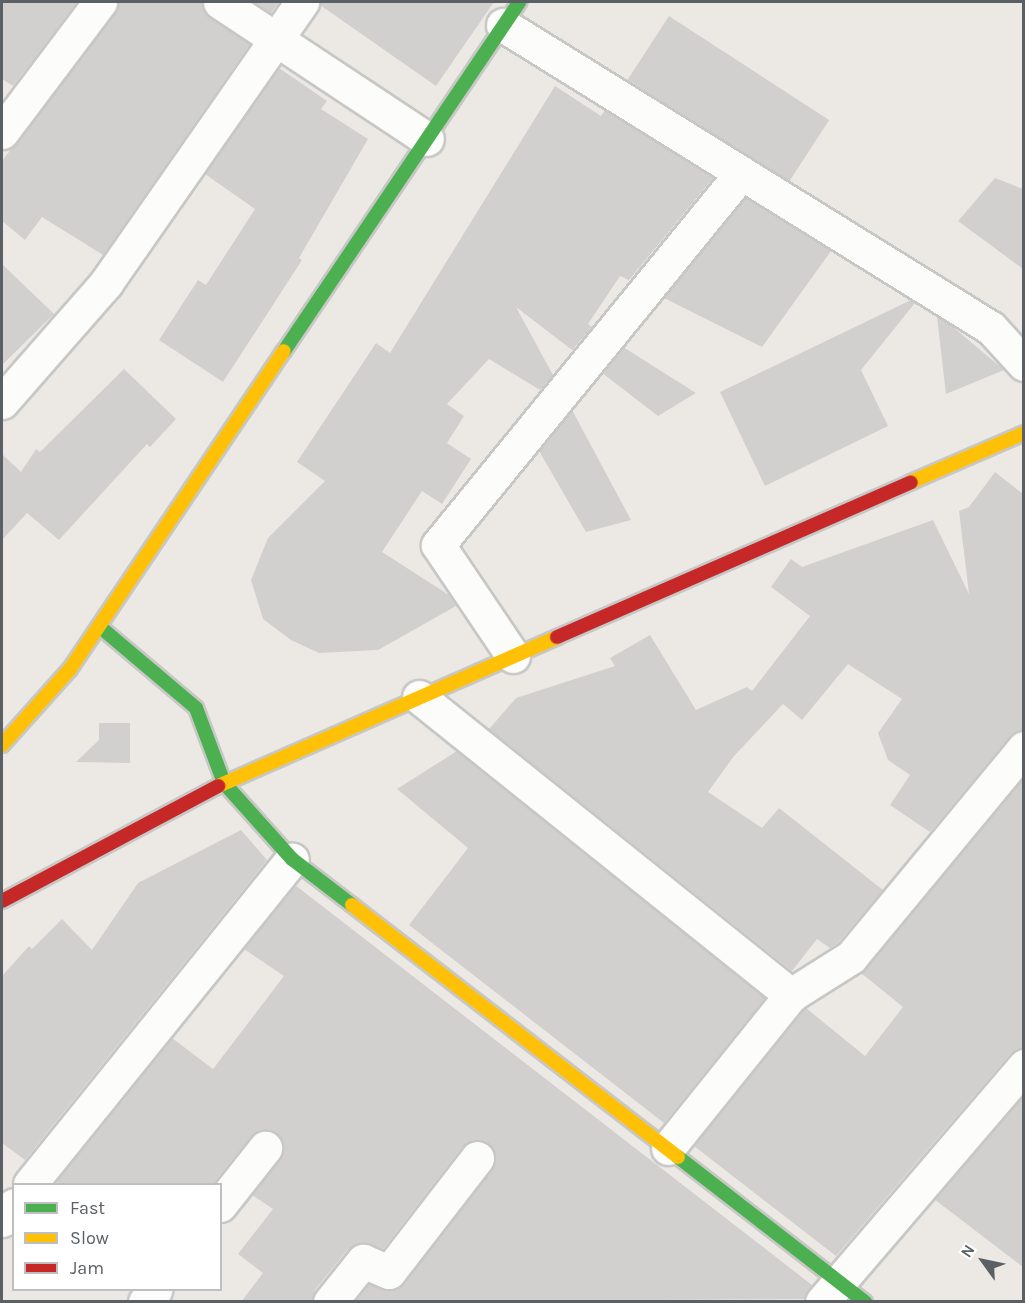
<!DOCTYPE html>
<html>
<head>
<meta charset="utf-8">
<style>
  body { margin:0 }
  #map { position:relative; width:1025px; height:1303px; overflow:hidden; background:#ece9e5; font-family:Karla,sans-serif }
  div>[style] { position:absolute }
  .building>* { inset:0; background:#d2d0ce; transform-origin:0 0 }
  .roads { filter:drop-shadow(2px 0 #c7c7c6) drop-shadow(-2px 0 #c7c7c6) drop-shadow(0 2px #c7c7c6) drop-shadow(0 -2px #c7c7c6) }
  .street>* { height:33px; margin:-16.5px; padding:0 16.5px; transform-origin:16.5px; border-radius:16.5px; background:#fcfcfb }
  .fast>* { height:14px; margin:-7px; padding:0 7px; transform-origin:7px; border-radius:7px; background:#4caf50 }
  .slow>* { height:14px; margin:-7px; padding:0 7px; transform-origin:7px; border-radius:7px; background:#ffc107 }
  .jam>* { height:14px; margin:-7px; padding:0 7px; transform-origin:7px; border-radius:7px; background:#c62828 }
  span { translate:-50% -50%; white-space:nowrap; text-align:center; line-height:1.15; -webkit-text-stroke:4.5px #fff; paint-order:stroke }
  .frame { position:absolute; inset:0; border:3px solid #5a6064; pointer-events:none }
  .legend { position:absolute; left:12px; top:1183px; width:210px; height:108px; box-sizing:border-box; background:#fff; border:2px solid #bdbfc1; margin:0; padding:8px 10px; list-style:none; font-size:18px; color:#5a6064 }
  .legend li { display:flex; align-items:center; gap:12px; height:30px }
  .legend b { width:30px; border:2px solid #bdbfc1 }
  .north { position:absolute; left:953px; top:1231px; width:60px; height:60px; -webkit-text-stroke:4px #fff; paint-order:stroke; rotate:303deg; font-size:16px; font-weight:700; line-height:24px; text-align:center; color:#5a6064 }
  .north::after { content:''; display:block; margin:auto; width:21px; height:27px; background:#5a6064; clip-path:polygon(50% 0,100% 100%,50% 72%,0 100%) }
</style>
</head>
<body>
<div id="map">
  <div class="building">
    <div style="clip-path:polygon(2px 2px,77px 2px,13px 86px,2px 79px)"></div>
    <div style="clip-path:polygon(118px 2px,201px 2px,209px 17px,250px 44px,103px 255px,42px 217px,25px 240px,2px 221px,2px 161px,115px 13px)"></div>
    <div style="clip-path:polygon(253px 2px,279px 2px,271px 13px)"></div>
    <div style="clip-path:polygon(320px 2px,494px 2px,436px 86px,320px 5px)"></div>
    <div style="left:669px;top:16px;width:191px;height:76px;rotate:33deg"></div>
    <div style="clip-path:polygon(279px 68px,327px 101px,321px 109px,368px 139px,299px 258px,302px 260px,223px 382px,159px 340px,198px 280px,206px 285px,255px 209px,205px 174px)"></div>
    <div style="clip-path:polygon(555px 86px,601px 116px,605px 110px,713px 178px,629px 280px,620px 276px,588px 324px,592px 327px,572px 350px,516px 307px,553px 375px,540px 390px,489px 359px,447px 404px,464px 416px,447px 443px,471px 459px,442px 504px,422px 491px,382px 552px,449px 595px,456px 606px,378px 650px,319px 653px,291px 640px,263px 619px,251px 580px,268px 538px,325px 481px,297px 462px,376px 343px,390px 353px)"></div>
    <div style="clip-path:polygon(995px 178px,1023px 189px,1023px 269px,958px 221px)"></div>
    <div style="clip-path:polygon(745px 197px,831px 251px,762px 347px,664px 298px)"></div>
    <div style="clip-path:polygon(2px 264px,54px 314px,2px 365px)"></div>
    <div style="clip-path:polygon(911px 300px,915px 303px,861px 370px,888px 426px,765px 486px,720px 392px)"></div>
    <div style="clip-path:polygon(937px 317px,953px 327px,1004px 370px,946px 394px)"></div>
    <div style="clip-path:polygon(623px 347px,696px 393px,658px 416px,602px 373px)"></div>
    <div style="clip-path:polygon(124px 369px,176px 419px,150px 447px,147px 444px,59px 540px,27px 513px,2px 540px,2px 454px,21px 472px,36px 449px,40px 452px)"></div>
    <div style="clip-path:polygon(572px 410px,631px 520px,586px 532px,539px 451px)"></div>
    <div style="clip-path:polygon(995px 472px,1023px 494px,1023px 730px,1010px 736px,930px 832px,890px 805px,910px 775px,888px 760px,878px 733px,902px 699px,848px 664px,802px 720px,783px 704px,734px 756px,708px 792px,762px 828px,779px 808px,883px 890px,838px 943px,830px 948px,817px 939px,792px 971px,489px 729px,516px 698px,615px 666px,610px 658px,650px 635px,696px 710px,747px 687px,752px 691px,810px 616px,771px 587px,791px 559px,802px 567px,933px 520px,969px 594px,959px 511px,969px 507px)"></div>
    <div style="clip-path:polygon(99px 723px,130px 723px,130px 763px,76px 762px,99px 740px)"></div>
    <div style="clip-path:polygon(457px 751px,765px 998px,664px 1123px,409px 925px,468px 848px,397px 789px)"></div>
    <div style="clip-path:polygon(1023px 778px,1023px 1048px,1010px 1054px,836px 1256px,694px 1146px,806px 1008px,865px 1056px,903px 1007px,861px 973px)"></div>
    <div style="clip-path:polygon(241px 830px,267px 860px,25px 1160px,2px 1143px,2px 976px,29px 946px,32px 949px,62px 919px,92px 950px,138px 883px)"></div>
    <div style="clip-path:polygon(295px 885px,812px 1285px,804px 1299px,354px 1302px,369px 1284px,389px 1291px,404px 1283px,492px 1169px,494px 1150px,480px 1140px,462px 1147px,383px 1249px,359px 1243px,348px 1249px,315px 1290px,312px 1302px,241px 1302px,263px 1273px,238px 1254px,273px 1209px,252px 1195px,283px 1151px,276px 1133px,259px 1130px,251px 1136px,212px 1185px,61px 1185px,56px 1181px,172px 1038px,213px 1069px,284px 976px,244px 949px)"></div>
    <div style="clip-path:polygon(1023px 1095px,1023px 1267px,934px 1199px)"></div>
  </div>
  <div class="roads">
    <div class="street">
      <div style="left:220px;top:2px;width:248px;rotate:33.5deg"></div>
      <div style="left:503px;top:25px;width:574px;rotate:31.84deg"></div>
      <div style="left:991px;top:328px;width:49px;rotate:47.5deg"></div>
      <div style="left:2px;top:132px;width:163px;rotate:-53deg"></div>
      <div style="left:2px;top:402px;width:158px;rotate:-48.8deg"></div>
      <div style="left:106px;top:283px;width:343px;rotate:-55.1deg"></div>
      <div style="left:513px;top:656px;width:134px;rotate:-124deg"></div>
      <div style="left:438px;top:545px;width:480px;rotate:-50.8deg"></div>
      <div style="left:419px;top:697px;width:477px;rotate:38.7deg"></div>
      <div style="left:668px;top:1148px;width:196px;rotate:-51.2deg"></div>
      <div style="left:791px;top:995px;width:71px;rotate:-32.3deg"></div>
      <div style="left:851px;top:957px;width:271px;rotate:-50.4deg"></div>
      <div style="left:30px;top:1184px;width:417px;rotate:-51.1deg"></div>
      <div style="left:220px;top:1205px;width:73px;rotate:-51.7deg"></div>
      <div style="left:2px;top:1220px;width:19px;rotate:-51deg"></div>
      <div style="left:145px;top:1302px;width:16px;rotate:-50deg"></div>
      <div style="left:330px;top:1302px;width:53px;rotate:-51.2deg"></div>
      <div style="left:363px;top:1261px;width:28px;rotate:23deg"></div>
      <div style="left:389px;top:1272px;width:144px;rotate:-52.3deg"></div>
      <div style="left:822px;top:1302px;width:311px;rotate:-49.4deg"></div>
    </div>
    <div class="fast">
      <div style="left:284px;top:351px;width:421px;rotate:-56deg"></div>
      <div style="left:99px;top:626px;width:127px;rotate:40.2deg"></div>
      <div style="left:196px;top:708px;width:80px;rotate:69.5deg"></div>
      <div style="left:224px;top:783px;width:102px;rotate:48.2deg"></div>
      <div style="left:292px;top:859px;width:76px;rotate:37.5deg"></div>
      <div style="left:678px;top:1157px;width:237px;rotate:37.8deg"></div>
    </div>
    <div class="slow">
      <div style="left:911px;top:482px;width:123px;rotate:-23.4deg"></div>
      <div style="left:2px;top:745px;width:102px;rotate:-48.2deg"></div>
      <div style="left:70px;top:669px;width:383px;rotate:-56.1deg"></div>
      <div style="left:218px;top:786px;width:370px;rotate:-23.7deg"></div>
      <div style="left:352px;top:905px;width:412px;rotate:37.7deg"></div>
    </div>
    <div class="jam">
      <div style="left:557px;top:637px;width:386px;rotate:-23.6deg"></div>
      <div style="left:2px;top:901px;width:245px;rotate:-28deg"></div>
    </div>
  </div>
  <div class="frame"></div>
  <ul class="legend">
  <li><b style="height:8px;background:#4caf50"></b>Fast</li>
  <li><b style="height:8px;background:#ffc107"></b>Slow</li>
  <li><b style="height:8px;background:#c62828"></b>Jam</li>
  </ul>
  <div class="north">N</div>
</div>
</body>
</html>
